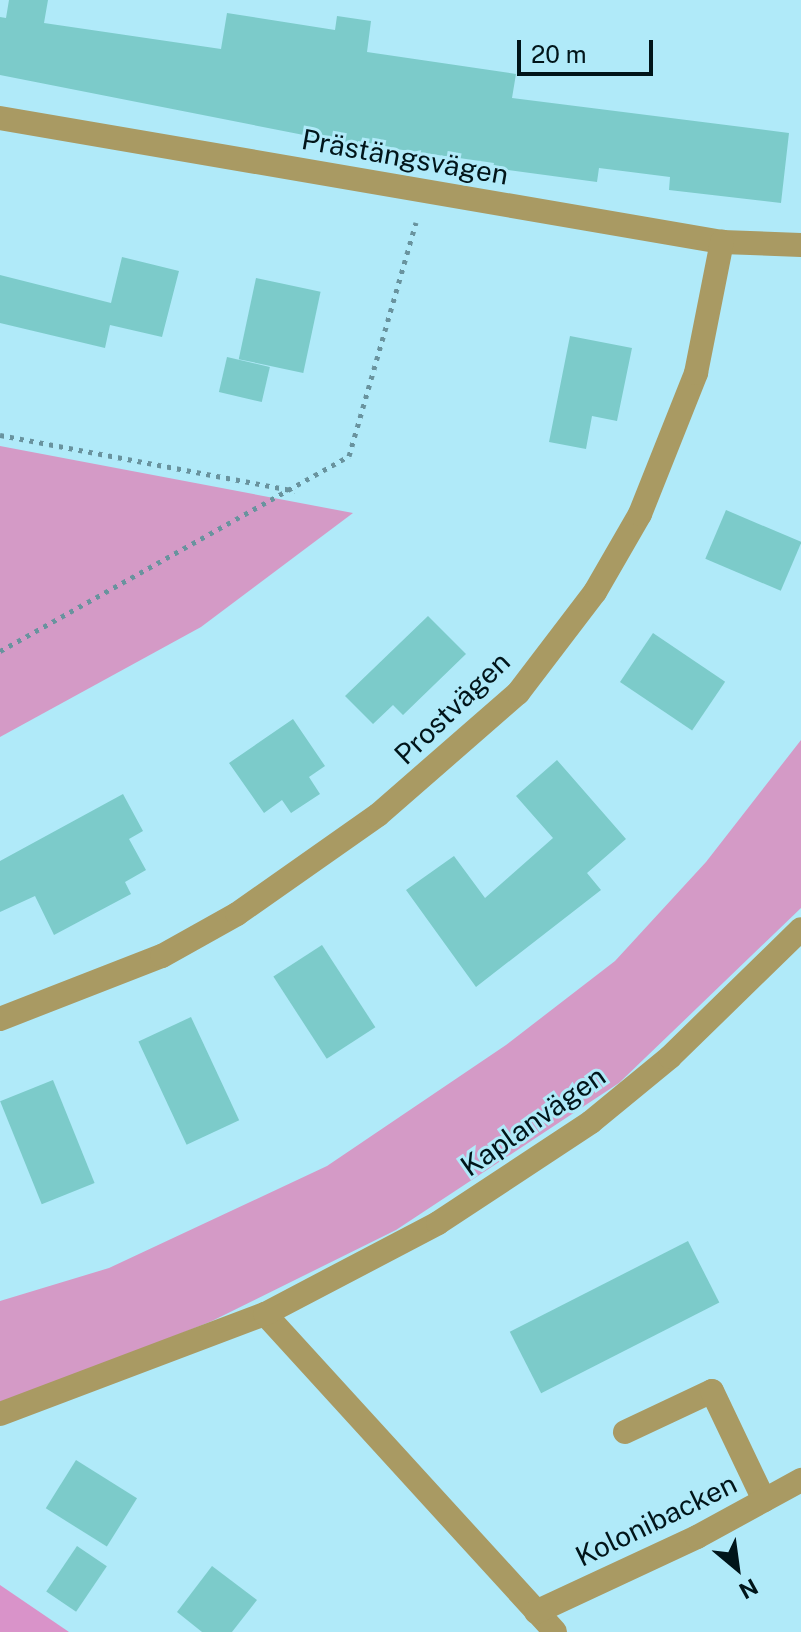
<!DOCTYPE html>
<html>
<head>
<meta charset="utf-8">
<style>
  body { margin:0 }
  #map { position:relative; width:801px; height:1632px; overflow:hidden; background:#b0eaf9; font-family:"Public Sans",sans-serif }
  div>[style] { position:absolute }
  .green>* { inset:0; background:#d49ac6 }
  .forest>* { inset:0; background:#d993c9 }
  .building>* { inset:0; background:#7ccbca; transform-origin:0 0 }
  .path>* { height:5px; margin-top:-2.5px; transform-origin:0; background:repeating-linear-gradient(90deg,#69939e 0 4px,transparent 0 10px) }
  .lane>* { height:24px; margin:-12px; padding:0 12px; transform-origin:12px; border-radius:12px; background:#a99a63 }
  .street>* { height:24px; margin:-12px; padding:0 12px; transform-origin:12px; border-radius:12px; background:#a99a63 }
  span { translate:-50% -50%; white-space:nowrap; text-align:center; line-height:1.15; -webkit-text-stroke:6px #b0eaf9; paint-order:stroke }
  .street-label { font-size:28px; color:#01151a }
  .north { position:absolute; left:697px; top:1528px; width:80px; height:80px; -webkit-text-stroke:6px #b0eaf9; paint-order:stroke; rotate:151deg; font-size:22px; font-weight:700; line-height:32px; text-align:center; color:#01151a }
  .north::after { content:''; display:block; margin:auto; width:28px; height:36px; background:#01151a; clip-path:polygon(50% 0,100% 100%,50% 72%,0 100%) }
  .scale { position:absolute; left:517px; top:40px; width:136px; height:36px; box-sizing:border-box; border:4px solid #01151a; border-top:0; padding-left:10px; font-size:24px; line-height:28px; white-space:nowrap; color:#01151a; -webkit-text-stroke:6px #b0eaf9; paint-order:stroke }
</style>
</head>
<body>
<div id="map">
  <div class="green">
    <div style="clip-path:polygon(0 446px,353px 513px,201px 627px,0 737px)"></div>
    <div style="clip-path:polygon(801px 740px,801px 908px,619px 1083px,396px 1230px,212px 1321px,0 1406px,0 1301px,109px 1268px,327px 1166px,506px 1045px,615px 961px,706px 862px)"></div>
  </div>
  <div class="forest">
    <div style="clip-path:polygon(0 1585px,69px 1632px,0 1632px)"></div>
  </div>
  <div class="building">
    <div style="clip-path:polygon(9px 0,48px 0,44px 23px,221px 49px,227px 13px,335px 30px,337px 16px,371px 21px,367px 52px,516px 74px,512px 98px,789px 133px,781px 203px,669px 190px,670px 177px,599px 168px,597px 182px,493px 168px,494px 163px,319px 138px,0 75px,0 17px,6px 18px)"></div>
    <div style="clip-path:polygon(122px 257px,179px 271px,162px 337px,110px 325px,105px 348px,0 323px,0 275px,111px 303px)"></div>
    <div style="left:256px;top:278px;width:66px;height:83px;rotate:12deg"></div>
    <div style="clip-path:polygon(570px 336px,632px 348px,617px 421px,592px 416px,586px 449px,549px 442px)"></div>
    <div style="left:227px;top:357px;width:44px;height:36px;rotate:13deg"></div>
    <div style="left:726px;top:510px;width:82px;height:53px;rotate:23deg"></div>
    <div style="clip-path:polygon(428px 616px,466px 654px,403px 715px,393px 705px,373px 724px,345px 696px)"></div>
    <div style="left:653px;top:633px;width:87px;height:59px;rotate:34deg"></div>
    <div style="clip-path:polygon(293px 719px,325px 766px,309px 777px,320px 794px,291px 813px,282px 800px,264px 813px,229px 763px)"></div>
    <div style="clip-path:polygon(557px 760px,626px 839px,587px 873px,601px 890px,476px 987px,406px 890px,454px 856px,485px 898px,553px 838px,516px 796px)"></div>
    <div style="clip-path:polygon(123px 794px,143px 831px,129px 839px,146px 870px,125px 882px,131px 894px,54px 935px,35px 896px,0 912px,0 861px)"></div>
    <div style="left:322px;top:945px;width:98px;height:58px;rotate:57deg"></div>
    <div style="left:191px;top:1017px;width:114px;height:58px;rotate:65deg"></div>
    <div style="left:53px;top:1080px;width:111px;height:57px;rotate:68deg"></div>
    <div style="left:688px;top:1241px;width:69px;height:200px;rotate:63deg"></div>
    <div style="left:76px;top:1460px;width:72px;height:57px;rotate:32deg"></div>
    <div style="left:77px;top:1546px;width:36px;height:55px;rotate:34deg"></div>
    <div style="clip-path:polygon(212px 1566px,257px 1600px,232px 1632px,202px 1632px,177px 1612px)"></div>
  </div>
  <div class="path">
    <div style="left:0;top:435px;width:300px;rotate:10.7deg"></div>
    <div style="left:0;top:651px;width:400px;rotate:-29.2deg"></div>
    <div style="left:349px;top:456px;width:243px;rotate:-74deg"></div>
  </div>
  <div class="lane">
    <div style="left:625px;top:1432px;width:96px;rotate:-25.2deg"></div>
    <div style="left:712px;top:1391px;width:121px;rotate:64.5deg"></div>
  </div>
  <div class="street">
    <div style="left:0;top:118px;width:733px;rotate:9.75deg"></div>
    <div style="left:722px;top:242px;width:79px;rotate:2.2deg"></div>
    <div style="left:0;top:1019px;width:174px;rotate:-21.3deg"></div>
    <div style="left:162px;top:956px;width:86px;rotate:-29.2deg"></div>
    <div style="left:237px;top:914px;width:172px;rotate:-35.1deg"></div>
    <div style="left:378px;top:815px;width:186px;rotate:-41.1deg"></div>
    <div style="left:518px;top:693px;width:127px;rotate:-52.7deg"></div>
    <div style="left:595px;top:592px;width:90px;rotate:-60deg"></div>
    <div style="left:640px;top:514px;width:152px;rotate:-68.3deg"></div>
    <div style="left:696px;top:373px;width:134px;rotate:-78.8deg"></div>
    <div style="left:265px;top:1314px;width:430px;rotate:47.6deg"></div>
    <div style="left:0;top:1414px;width:283px;rotate:-20.7deg"></div>
    <div style="left:265px;top:1314px;width:195px;rotate:-27.7deg"></div>
    <div style="left:438px;top:1223px;width:183px;rotate:-33.4deg"></div>
    <div style="left:591px;top:1122px;width:102px;rotate:-39.4deg"></div>
    <div style="left:670px;top:1057px;width:183px;rotate:-44.3deg"></div>
    <div style="left:536px;top:1612px;width:178px;rotate:-25deg"></div>
    <div style="left:697px;top:1537px;width:119px;rotate:-28.7deg"></div>
  </div>
  <div class="street-label">
    <span style="left:405px;top:157px;rotate:10deg">Prästängsvägen</span>
    <span style="left:452px;top:708px;rotate:-44deg">Prostvägen</span>
    <span style="left:533px;top:1121px;rotate:-35deg">Kaplanvägen</span>
    <span style="left:656px;top:1520px;rotate:-26deg">Kolonibacken</span>
  </div>
  <div class="north">N</div>
  <div class="scale">20 m</div>
</div>
</body>
</html>
